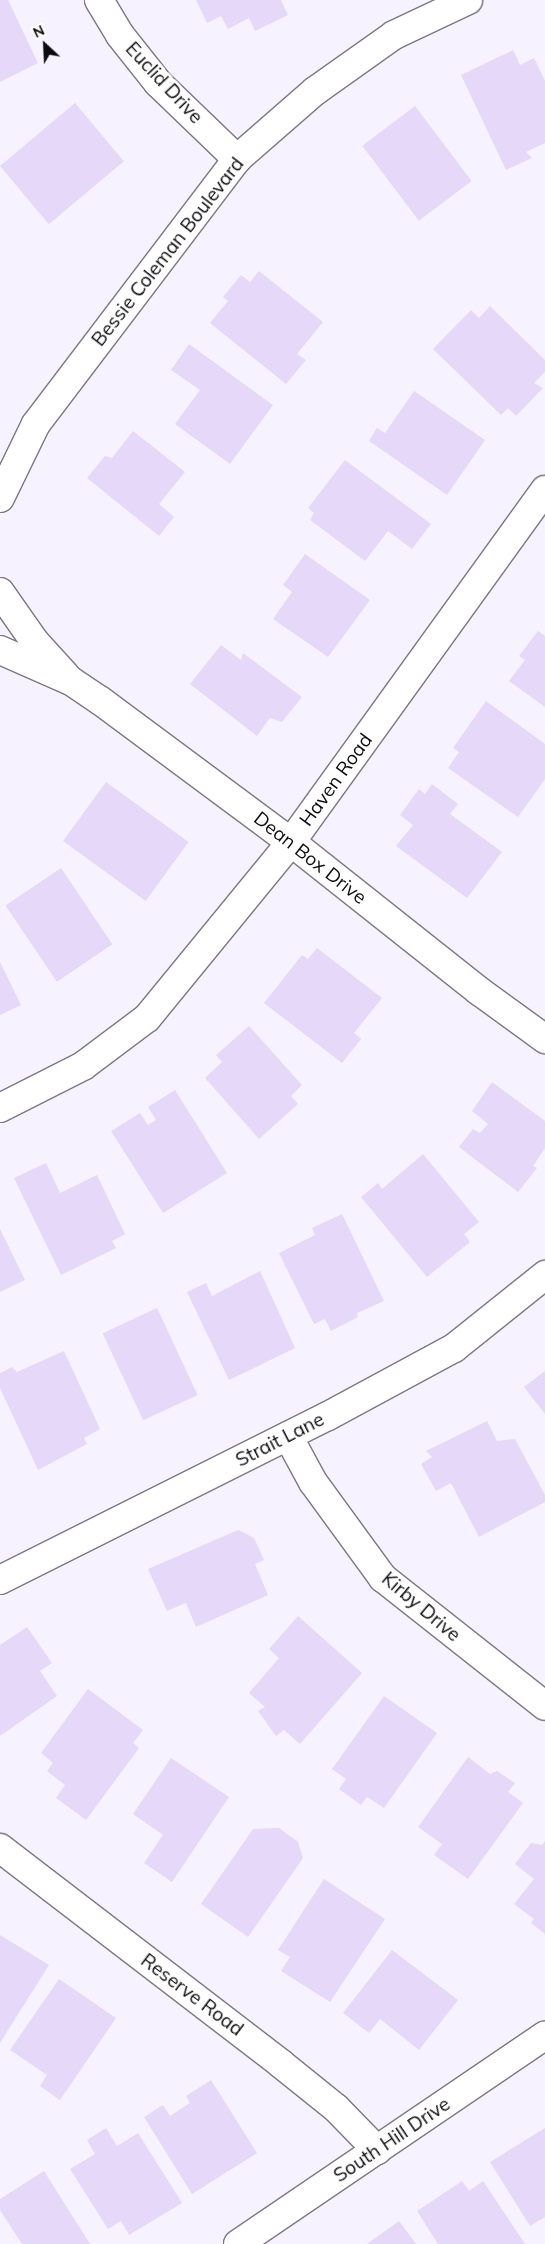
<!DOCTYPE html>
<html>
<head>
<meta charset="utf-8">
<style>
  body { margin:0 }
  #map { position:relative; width:545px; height:2244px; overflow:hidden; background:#f7f2ff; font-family:Mulish,sans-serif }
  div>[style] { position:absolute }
  .building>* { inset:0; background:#e5d8f8; transform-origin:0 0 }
  .roads { filter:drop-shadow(1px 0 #7c7783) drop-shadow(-1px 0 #7c7783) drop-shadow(0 1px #7c7783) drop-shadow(0 -1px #7c7783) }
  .minor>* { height:28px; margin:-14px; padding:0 14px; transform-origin:14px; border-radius:14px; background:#fff }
  .tertiary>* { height:28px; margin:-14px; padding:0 14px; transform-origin:14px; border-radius:14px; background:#fff }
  span { translate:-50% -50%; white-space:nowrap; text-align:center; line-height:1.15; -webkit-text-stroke:5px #fff; paint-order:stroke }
  .street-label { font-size:19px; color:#0c0b0f }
  .north { position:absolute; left:20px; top:20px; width:50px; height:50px; -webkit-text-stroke:4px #fff; paint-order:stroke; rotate:335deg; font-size:14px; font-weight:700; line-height:20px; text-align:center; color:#0c0b0f }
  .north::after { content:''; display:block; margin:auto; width:18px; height:22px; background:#0c0b0f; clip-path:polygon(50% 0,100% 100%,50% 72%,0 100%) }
</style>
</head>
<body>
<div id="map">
  <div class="building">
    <div style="clip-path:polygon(0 0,8px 0,38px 63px,0 82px)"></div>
    <div style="clip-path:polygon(196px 0,281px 0,288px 15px,255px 31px,249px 18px,228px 29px,221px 16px,207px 23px)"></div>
    <div style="clip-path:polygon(513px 50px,520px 65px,534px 58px,545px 81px,545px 143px,526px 152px,532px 158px,506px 170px,461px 75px)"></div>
    <div style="left:75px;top:103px;width:76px;height:98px;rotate:50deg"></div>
    <div style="left:415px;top:106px;width:94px;height:66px;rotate:53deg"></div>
    <div style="clip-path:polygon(259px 271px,323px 322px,297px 354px,306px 360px,286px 384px,210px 323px,228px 301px,223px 297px,241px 275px,250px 282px)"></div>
    <div style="clip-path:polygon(490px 306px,545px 360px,545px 372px,534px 383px,543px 388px,516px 416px,508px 408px,501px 415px,433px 349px,471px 310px,479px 318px)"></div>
    <div style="clip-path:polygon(189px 344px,273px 405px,230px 464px,175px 424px,200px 390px,171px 370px)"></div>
    <div style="clip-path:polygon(414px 391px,485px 440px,447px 495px,369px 441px,377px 428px,385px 433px)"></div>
    <div style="clip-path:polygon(133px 431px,185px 472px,159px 504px,174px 517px,159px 536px,87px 478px,105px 456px,112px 458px)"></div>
    <div style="clip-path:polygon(345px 460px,431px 524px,412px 549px,388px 531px,365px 561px,310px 520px,314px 513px,308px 508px)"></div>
    <div style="clip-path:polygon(305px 554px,370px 600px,328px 657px,273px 619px,292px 592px,283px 585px)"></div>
    <div style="clip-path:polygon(538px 631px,545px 636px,545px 707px,509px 681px,525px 660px,519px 656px)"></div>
    <div style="clip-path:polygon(221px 645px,241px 660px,243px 653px,302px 697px,282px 722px,270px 718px,257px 736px,190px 684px)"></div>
    <div style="clip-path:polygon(486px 701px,545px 744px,545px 779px,518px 817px,448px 768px,459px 752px,453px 748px)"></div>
    <div style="left:106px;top:782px;width:102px;height:73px;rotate:36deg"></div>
    <div style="clip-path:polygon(432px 784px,458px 804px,450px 814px,502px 852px,467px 898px,396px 846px,413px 825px,400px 815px,419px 789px,425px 794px)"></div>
    <div style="left:61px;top:868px;width:92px;height:67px;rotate:56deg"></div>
    <div style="clip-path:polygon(317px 948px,382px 998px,354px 1033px,361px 1039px,342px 1063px,264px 1003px,302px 955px,308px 959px)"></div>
    <div style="clip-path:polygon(0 962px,21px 1005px,0 1015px)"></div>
    <div style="clip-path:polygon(249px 1026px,302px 1085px,291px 1096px,298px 1104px,259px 1139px,205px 1078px,222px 1062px,216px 1055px)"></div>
    <div style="clip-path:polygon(492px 1082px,545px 1121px,545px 1148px,533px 1166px,537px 1168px,518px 1192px,459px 1147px,473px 1129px,480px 1133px,488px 1124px,472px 1111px)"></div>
    <div style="clip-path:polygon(175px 1090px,227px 1173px,163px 1213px,111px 1131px,140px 1113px,148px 1125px,156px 1120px,148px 1107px)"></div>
    <div style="clip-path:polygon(423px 1154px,479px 1222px,464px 1234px,470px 1242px,427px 1277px,361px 1197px,378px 1183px,382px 1189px)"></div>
    <div style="clip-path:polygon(46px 1163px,60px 1193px,97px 1175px,125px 1234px,112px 1241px,116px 1248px,61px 1275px,14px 1178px)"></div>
    <div style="clip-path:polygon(342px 1214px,384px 1301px,357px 1313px,358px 1317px,331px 1331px,325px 1319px,314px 1324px,279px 1253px,315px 1235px,312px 1228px)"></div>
    <div style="clip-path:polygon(0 1229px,25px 1280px,0 1292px)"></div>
    <div style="clip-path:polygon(260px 1271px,295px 1348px,229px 1380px,187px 1292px,206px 1283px,212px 1296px)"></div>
    <div style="left:157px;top:1308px;width:96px;height:60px;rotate:65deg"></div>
    <div style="clip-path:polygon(64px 1351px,100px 1429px,84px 1438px,87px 1444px,38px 1470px,0 1388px,0 1373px,12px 1367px,17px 1372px)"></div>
    <div style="clip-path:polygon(545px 1371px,545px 1414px,524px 1387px)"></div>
    <div style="clip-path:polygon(487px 1421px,497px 1441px,515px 1439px,545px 1495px,545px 1502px,479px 1537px,451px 1483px,436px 1491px,421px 1464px,432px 1457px,426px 1451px)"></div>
    <div style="clip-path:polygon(238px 1530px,254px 1538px,264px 1560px,255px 1564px,268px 1595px,196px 1627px,186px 1603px,167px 1611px,148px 1569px)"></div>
    <div style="clip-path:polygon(298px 1616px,362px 1673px,300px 1744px,284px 1730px,276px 1736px,258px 1711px,265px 1707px,249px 1693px,279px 1658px,269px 1649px)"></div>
    <div style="clip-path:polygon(27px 1627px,52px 1663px,40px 1671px,57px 1696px,0 1736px,0 1645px)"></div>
    <div style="clip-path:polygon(88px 1689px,143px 1730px,133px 1743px,139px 1748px,86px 1820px,56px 1798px,65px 1785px,47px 1771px,53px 1763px,41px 1753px)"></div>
    <div style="clip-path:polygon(384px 1696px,437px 1733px,384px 1808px,367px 1797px,361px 1805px,339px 1789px,346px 1779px,332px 1769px)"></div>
    <div style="clip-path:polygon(468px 1757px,490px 1774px,497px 1771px,515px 1783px,508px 1792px,523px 1803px,468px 1879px,434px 1855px,442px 1844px,418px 1827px)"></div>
    <div style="clip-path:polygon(171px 1758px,229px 1797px,172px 1882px,144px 1863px,163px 1835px,133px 1814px)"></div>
    <div style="clip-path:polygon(279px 1828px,298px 1842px,303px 1858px,248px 1937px,201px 1904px,253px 1829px)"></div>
    <div style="clip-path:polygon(545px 1841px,545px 1934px,531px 1923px,534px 1919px,514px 1904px,534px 1879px,515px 1864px,531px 1843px,542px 1845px)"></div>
    <div style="clip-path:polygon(324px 1879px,385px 1919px,330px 2002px,281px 1971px,290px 1957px,278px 1950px)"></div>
    <div style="clip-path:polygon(0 1935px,49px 1965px,0 2043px)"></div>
    <div style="clip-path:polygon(392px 1950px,458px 2000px,419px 2050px,380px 2019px,369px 2033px,343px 2013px)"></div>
    <div style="clip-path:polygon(59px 1979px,116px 2018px,60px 2100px,40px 2086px,47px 2075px,10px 2050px)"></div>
    <div style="clip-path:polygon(211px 2080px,257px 2153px,192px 2194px,144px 2117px,163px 2105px,170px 2116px,190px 2103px,186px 2096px)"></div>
    <div style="clip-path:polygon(106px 2128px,117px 2146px,138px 2133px,182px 2203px,129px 2235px,121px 2221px,108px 2229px,70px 2169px,95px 2154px,87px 2140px)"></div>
    <div style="clip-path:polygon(545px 2128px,545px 2217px,530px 2226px,490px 2162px)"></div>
    <div style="clip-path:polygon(44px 2171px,90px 2244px,22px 2244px,0 2210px,0 2199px)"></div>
    <div style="clip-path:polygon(462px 2181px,469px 2191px,483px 2181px,525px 2244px,438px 2244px,417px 2211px)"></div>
    <div style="clip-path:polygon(399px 2221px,416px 2244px,367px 2244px)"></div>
  </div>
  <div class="roads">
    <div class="minor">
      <div style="left:99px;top:0;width:41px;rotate:59deg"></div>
      <div style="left:120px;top:35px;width:61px;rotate:51.6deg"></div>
      <div style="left:158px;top:83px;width:110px;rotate:43.9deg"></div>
      <div style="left:0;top:498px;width:82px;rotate:-64.1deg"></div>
      <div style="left:36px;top:424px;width:333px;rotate:-52.8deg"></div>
      <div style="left:237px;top:159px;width:103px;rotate:-41.1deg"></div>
      <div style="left:315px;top:91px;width:97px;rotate:-35.3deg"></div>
      <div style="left:394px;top:35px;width:82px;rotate:-25.3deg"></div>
      <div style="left:0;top:1108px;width:93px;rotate:-26.8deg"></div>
      <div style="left:83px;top:1066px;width:80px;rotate:-36.9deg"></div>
      <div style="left:147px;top:1018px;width:227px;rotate:-50.7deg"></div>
      <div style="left:291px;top:842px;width:434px;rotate:-54.2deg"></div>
      <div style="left:288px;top:1436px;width:52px;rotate:61.5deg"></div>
      <div style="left:313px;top:1482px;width:119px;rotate:53.9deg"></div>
      <div style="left:383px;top:1578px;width:206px;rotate:38.3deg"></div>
      <div style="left:0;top:1580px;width:367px;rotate:-26.6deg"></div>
      <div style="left:328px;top:1416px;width:143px;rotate:-28.4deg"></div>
      <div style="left:454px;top:1348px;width:117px;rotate:-38.7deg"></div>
      <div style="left:0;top:1848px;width:353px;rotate:37.5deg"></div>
      <div style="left:280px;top:2063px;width:72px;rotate:38.8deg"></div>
      <div style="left:336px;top:2108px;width:59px;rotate:45.7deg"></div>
      <div style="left:238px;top:2244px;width:371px;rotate:-34.2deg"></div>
    </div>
    <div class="tertiary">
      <div style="left:0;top:592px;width:61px;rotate:55deg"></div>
      <div style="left:35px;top:642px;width:45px;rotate:47.7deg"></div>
      <div style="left:0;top:650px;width:77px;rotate:23.6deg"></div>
      <div style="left:71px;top:681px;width:36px;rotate:34deg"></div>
      <div style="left:101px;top:701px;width:237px;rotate:36.6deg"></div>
      <div style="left:291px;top:842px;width:240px;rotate:38.4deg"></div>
      <div style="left:479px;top:991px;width:82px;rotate:36deg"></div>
    </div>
  </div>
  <div class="street-label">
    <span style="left:164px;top:83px;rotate:47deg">Euclid Drive</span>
    <span style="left:168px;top:252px;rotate:-52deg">Bessie Coleman Boulevard</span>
    <span style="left:336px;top:780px;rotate:-54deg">Haven Road</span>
    <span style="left:310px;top:858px;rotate:38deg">Dean Box Drive</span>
    <span style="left:280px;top:1440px;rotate:-27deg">Strait Lane</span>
    <span style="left:421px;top:1607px;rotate:40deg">Kirby Drive</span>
    <span style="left:192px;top:1995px;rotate:37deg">Reserve Road</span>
    <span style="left:392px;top:2140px;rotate:-34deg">South Hill Drive</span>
  </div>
  <div class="north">N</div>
</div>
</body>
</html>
